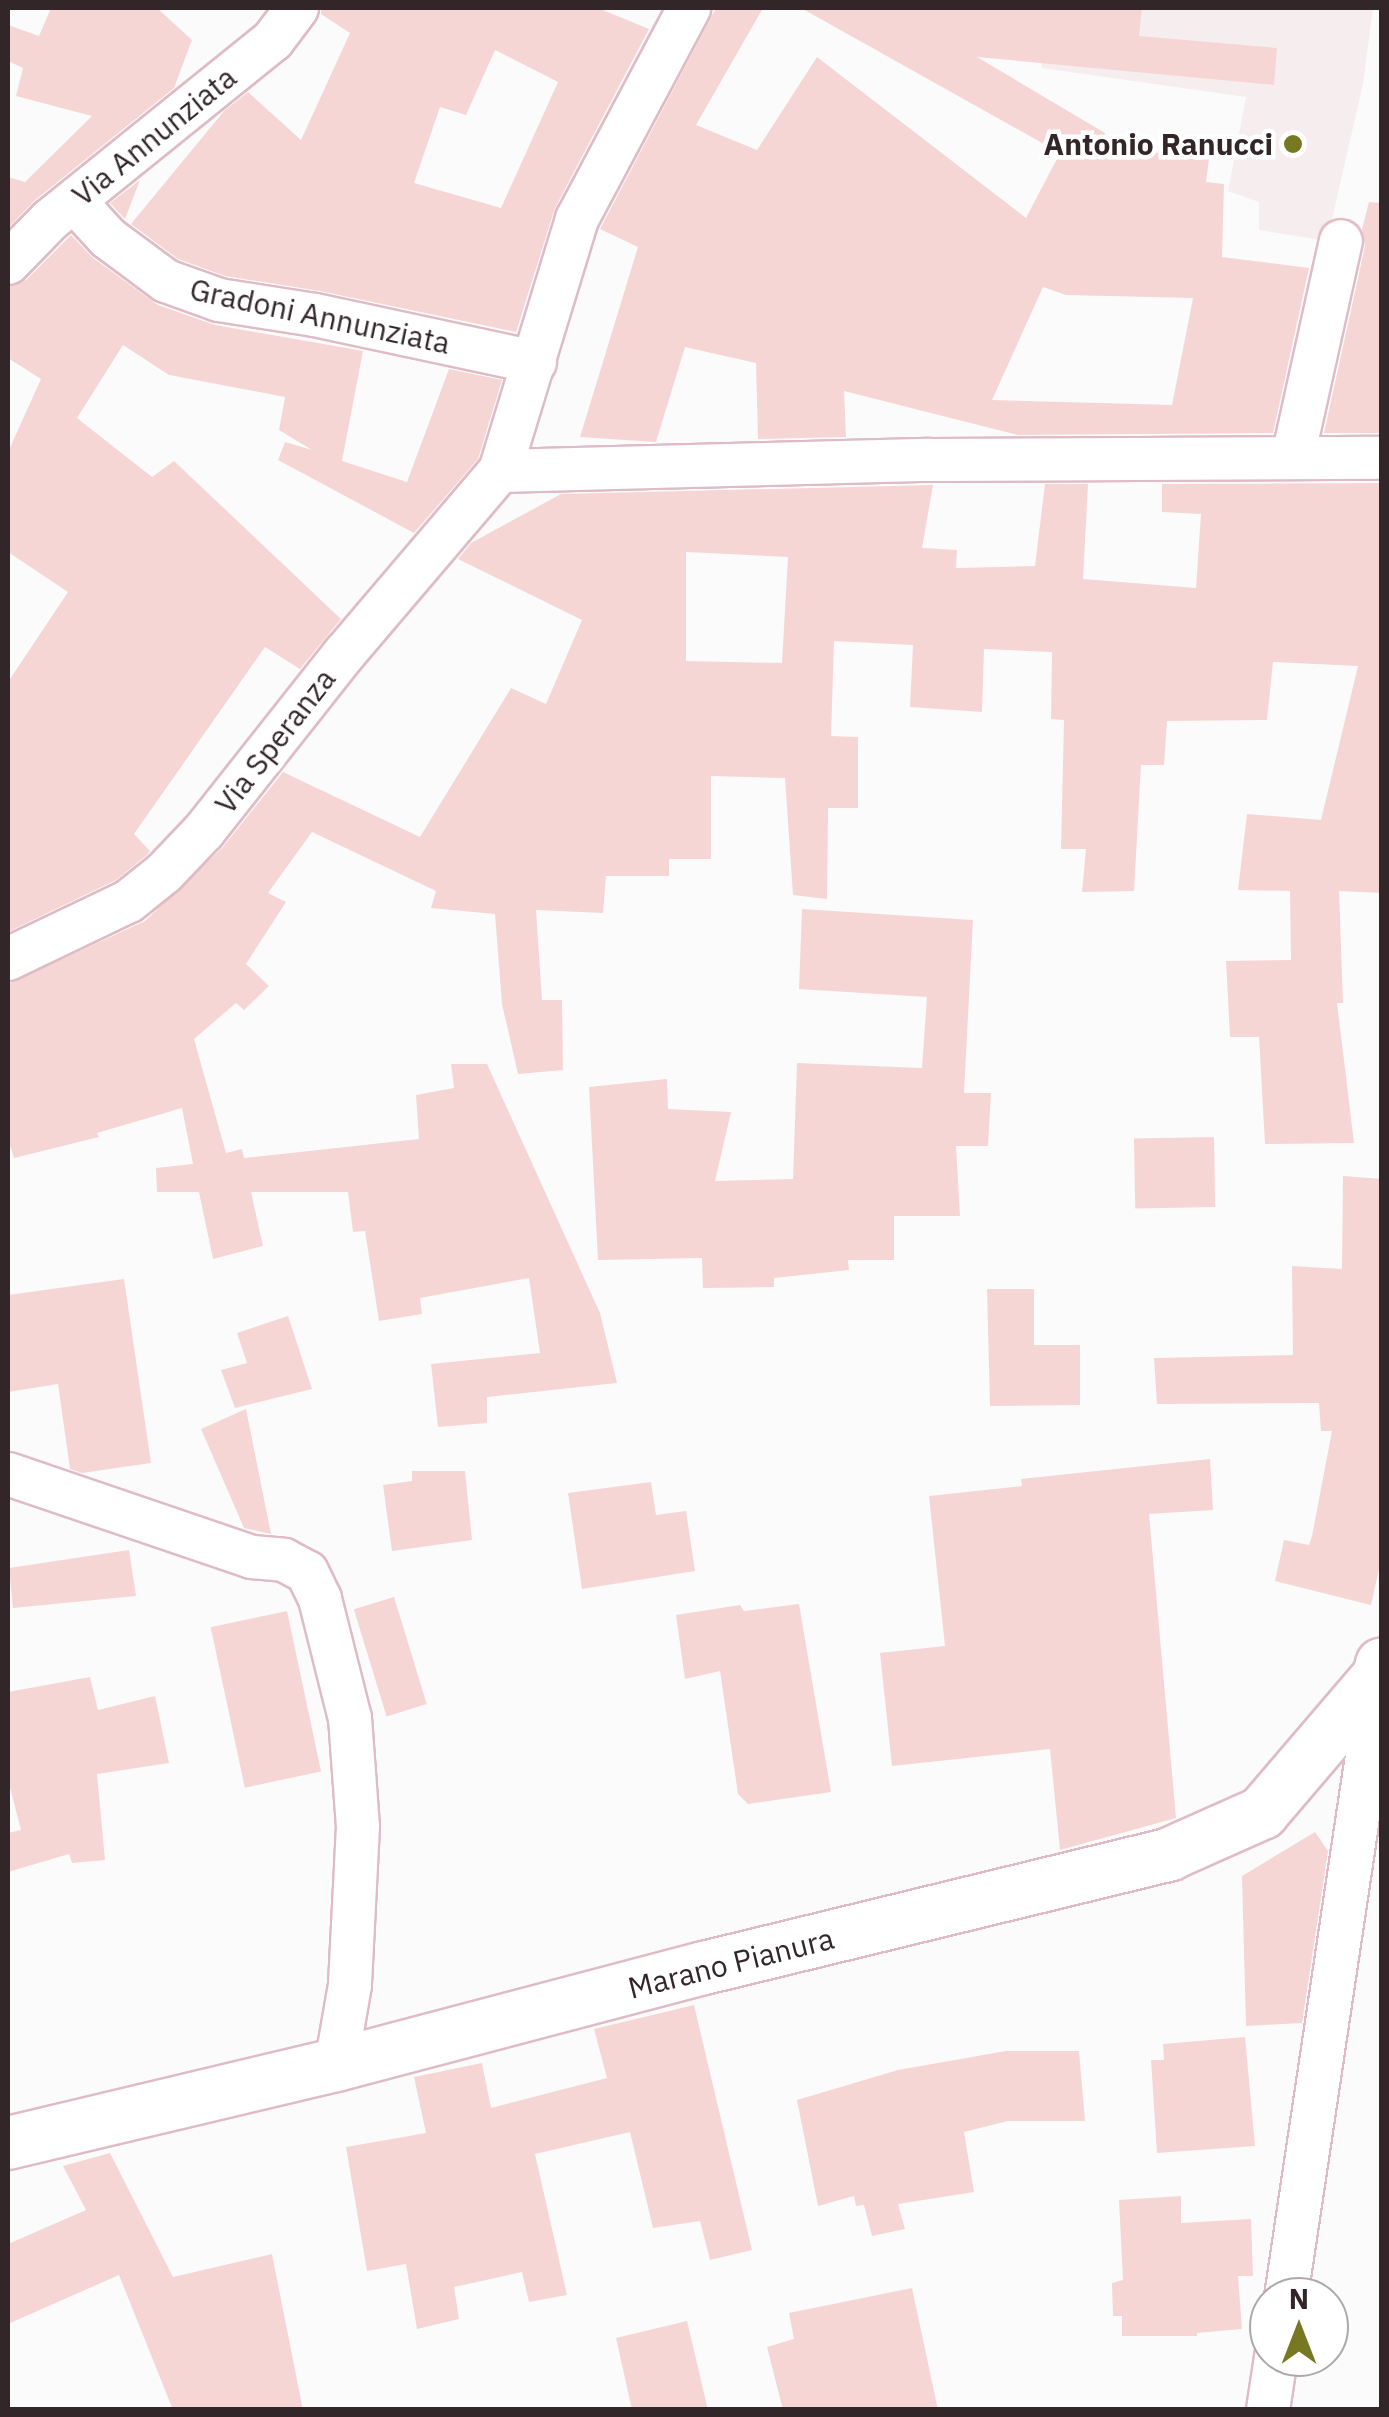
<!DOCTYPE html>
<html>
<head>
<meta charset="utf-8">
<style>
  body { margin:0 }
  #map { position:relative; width:1389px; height:2417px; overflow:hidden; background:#fbfbfb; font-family:"IBM Plex Sans",sans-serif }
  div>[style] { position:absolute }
  .built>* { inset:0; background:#f6edef }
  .building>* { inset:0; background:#f6d6d4; transform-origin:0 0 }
  .roads { filter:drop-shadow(2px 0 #dfbcc5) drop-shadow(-2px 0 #dfbcc5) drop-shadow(0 2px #dfbcc5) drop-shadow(0 -2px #dfbcc5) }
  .minor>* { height:42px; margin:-21px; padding:0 21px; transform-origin:21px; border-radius:21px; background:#fff }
  .tertiary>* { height:52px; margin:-26px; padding:0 26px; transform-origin:26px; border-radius:26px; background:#fff }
  .dots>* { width:28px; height:28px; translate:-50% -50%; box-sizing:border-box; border:5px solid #fff; border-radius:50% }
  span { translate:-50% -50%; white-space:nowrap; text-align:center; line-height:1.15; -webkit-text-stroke:9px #fff; paint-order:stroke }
  .street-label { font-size:30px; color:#332629 }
  .poi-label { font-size:30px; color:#332629; font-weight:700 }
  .right { translate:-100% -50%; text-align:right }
  .frame { position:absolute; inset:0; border:10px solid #332629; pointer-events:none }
  .north { position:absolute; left:1249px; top:2277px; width:100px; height:100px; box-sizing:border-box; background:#fff; border:2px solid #ada8a9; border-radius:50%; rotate:0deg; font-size:28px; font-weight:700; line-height:40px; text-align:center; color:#332629 }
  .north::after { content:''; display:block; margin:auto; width:35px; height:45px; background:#767922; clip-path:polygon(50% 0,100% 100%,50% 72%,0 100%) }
</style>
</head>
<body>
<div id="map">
  <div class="built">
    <div style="clip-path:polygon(1041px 8px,1373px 8px,1363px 84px,1327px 241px,1259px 230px,1259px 202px,1228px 191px,1246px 97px,1042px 68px)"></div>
  </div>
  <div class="building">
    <div style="clip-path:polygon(51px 8px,157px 8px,192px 40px,174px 88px,34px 201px,8px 228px,8px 177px,25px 182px,92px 116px,16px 96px,23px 68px,8px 61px,8px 25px,39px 36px)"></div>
    <div style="clip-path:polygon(evenodd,321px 8px,598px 8px,649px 29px,555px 208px,516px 332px,320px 291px,225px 276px,178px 259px,131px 224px,224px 111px,248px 92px,301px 140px,350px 33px,321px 14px,321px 8px,495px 50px,558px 82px,501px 208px,414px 183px,440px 107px,466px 115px,495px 50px)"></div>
    <div style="clip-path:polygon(evenodd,716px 8px,763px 8px,696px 125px,757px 150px,817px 57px,1026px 218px,1060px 153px,801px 8px,1142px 8px,1139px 36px,1277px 48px,1274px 85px,977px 57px,1105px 133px,1101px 146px,1209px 159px,1206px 182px,1224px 184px,1222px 257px,1309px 268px,1273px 433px,1018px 435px,844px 391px,846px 437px,758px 439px,756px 363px,685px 347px,656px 442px,580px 437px,638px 247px,600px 229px,716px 8px,1043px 287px,1066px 295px,1193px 298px,1172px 405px,992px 400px,1043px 287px)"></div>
    <div style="clip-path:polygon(140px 180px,125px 219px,110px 203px)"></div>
    <div style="clip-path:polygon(1369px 202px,1382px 203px,1382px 433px,1324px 433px,1365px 246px,1362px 229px)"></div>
    <div style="clip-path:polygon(71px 235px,93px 258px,158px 305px,215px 325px,363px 351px,342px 461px,407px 482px,449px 369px,502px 380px,478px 459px,414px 533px,278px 460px,285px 442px,312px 450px,279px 430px,285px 397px,169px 375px,123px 345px,77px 418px,152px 477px,174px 461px,341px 619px,300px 669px,265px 647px,134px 834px,150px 851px,147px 855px,116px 880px,8px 932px,8px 682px,68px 592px,8px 552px,8px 452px,41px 379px,8px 358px,8px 287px,26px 280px)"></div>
    <div style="clip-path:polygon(evenodd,1382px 483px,1382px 893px,1339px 891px,1343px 1003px,1337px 1003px,1354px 1143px,1265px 1144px,1259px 1037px,1230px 1037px,1226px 961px,1291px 960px,1290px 891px,1238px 890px,1247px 814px,1321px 820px,1358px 666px,1273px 662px,1267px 720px,1167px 721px,1164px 765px,1141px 765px,1134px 891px,1082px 892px,1086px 849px,1061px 849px,1064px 720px,1051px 719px,1052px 652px,984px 649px,982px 712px,910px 707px,913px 645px,834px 641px,831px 736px,858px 737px,858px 808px,828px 808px,827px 899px,793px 895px,785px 778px,711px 776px,711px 859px,669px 859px,669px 876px,606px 876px,603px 913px,536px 910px,542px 1000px,562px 1000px,563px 1070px,518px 1074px,502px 1004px,495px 914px,431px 908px,436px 891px,312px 832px,268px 893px,286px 902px,246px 964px,269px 986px,244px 1010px,236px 1003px,194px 1039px,226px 1153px,242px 1149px,244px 1158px,419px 1139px,416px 1095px,454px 1088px,451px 1064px,487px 1064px,600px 1313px,617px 1383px,487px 1397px,487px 1423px,438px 1427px,431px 1364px,540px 1353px,529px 1278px,420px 1298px,422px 1314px,379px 1321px,365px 1231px,353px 1232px,348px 1192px,251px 1192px,263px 1246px,213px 1259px,199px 1192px,157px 1192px,156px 1168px,193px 1164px,182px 1108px,97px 1133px,99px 1137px,14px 1158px,8px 1139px,8px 984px,145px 921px,222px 848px,283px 772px,420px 837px,511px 688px,546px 704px,582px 620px,458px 559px,471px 543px,561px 494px,933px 485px,922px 548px,957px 550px,956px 568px,1035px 566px,1045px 484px,1088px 484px,1083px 579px,1196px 588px,1201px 514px,1162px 512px,1162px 484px,1382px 483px,686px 552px,788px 557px,782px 663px,686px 661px,686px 552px)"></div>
    <div style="clip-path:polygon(802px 909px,973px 920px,964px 1093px,991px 1093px,988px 1146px,956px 1146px,960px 1216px,894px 1216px,894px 1260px,848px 1260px,849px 1270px,774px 1278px,774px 1287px,703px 1288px,702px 1258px,598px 1260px,589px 1087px,667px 1079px,668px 1109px,731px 1112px,715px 1181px,793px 1179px,797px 1063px,922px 1068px,927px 997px,799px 989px)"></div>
    <div style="left:1214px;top:1137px;width:70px;height:80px;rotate:89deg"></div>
    <div style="clip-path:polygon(1343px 1176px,1382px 1179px,1382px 1556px,1371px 1605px,1275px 1581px,1284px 1540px,1309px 1545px,1312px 1536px,1332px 1431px,1321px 1431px,1319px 1403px,1157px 1404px,1154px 1358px,1293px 1355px,1292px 1266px,1342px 1269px)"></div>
    <div style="clip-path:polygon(124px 1279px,151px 1463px,82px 1473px,70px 1469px,58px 1384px,8px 1392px,8px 1295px)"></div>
    <div style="clip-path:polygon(987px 1289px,1034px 1289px,1034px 1345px,1080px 1345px,1080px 1405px,990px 1406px)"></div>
    <div style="clip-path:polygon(288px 1316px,312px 1389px,235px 1408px,221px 1370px,247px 1363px,237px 1333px)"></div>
    <div style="clip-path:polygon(246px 1409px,271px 1534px,244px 1528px,201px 1429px)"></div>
    <div style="clip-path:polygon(1210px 1459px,1213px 1510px,1149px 1514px,1176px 1818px,1060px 1850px,1050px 1749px,892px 1766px,880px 1653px,945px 1646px,929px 1496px,1022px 1486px,1021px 1479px)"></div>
    <div style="clip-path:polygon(412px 1471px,465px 1471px,472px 1540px,392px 1551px,383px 1485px,412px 1481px)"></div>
    <div style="clip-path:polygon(651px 1482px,656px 1515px,686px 1511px,695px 1571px,582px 1589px,568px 1493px)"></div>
    <div style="clip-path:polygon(129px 1550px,136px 1596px,13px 1608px,9px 1568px)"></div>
    <div style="left:394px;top:1597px;width:112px;height:42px;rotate:73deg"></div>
    <div style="clip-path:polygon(799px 1604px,831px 1792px,748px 1804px,738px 1794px,720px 1671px,685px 1679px,676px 1615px,740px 1605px,744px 1611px)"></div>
    <div style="left:287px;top:1611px;width:164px;height:78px;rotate:78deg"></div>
    <div style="clip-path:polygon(90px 1677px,98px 1710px,155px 1696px,169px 1763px,97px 1774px,105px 1860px,72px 1863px,69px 1854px,8px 1872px,8px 1833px,21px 1830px,8px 1780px,8px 1692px)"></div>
    <div style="clip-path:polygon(1315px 1832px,1328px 1851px,1302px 2023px,1246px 2026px,1242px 1876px)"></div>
    <div style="clip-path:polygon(694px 2005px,752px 2250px,710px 2260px,700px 2221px,653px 2228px,630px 2132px,535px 2154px,567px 2295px,529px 2302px,522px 2272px,454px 2287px,459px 2319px,417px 2329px,406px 2264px,367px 2271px,346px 2147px,426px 2133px,414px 2077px,482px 2063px,491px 2108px,607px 2078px,594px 2029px)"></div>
    <div style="clip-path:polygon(1245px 2037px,1255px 2146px,1157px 2153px,1151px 2060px,1164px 2060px,1163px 2044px)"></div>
    <div style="clip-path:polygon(1006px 2051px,1079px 2051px,1085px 2121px,1008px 2121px,964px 2132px,974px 2192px,898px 2204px,905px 2229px,872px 2236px,864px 2205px,856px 2206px,854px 2196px,818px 2206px,797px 2100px,898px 2070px)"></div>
    <div style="clip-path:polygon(110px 2153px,173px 2277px,272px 2254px,303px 2410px,173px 2410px,119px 2275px,8px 2324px,8px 2244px,86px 2210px,63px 2166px)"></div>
    <div style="clip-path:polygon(1181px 2196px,1181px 2223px,1251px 2219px,1253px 2276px,1238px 2276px,1242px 2329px,1197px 2333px,1197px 2336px,1122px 2336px,1122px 2316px,1113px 2316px,1112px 2283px,1123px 2280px,1119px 2200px)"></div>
    <div style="clip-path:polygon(912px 2288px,938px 2410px,783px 2410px,767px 2347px,794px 2339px,789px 2313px)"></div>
    <div style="clip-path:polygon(687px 2321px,708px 2410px,632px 2410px,616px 2338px)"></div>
  </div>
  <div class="roads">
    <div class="minor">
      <div style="left:75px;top:202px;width:49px;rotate:47.5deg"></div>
      <div style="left:108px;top:238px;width:72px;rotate:36.6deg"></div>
      <div style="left:166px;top:281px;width:56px;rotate:19.7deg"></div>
      <div style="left:219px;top:300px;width:97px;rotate:8.9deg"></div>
      <div style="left:315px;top:315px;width:225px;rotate:12.1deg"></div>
      <div style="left:8px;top:263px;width:60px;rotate:-45.7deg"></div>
      <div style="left:50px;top:220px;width:287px;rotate:-38.9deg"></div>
      <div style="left:273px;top:40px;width:40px;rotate:-53deg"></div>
      <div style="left:1293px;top:457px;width:221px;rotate:-77.5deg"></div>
      <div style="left:500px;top:471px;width:429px;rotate:-1.5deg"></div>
      <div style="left:929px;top:460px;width:453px;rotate:-0.3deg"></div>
      <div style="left:8px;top:959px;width:134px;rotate:-25.6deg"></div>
      <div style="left:129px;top:901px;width:45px;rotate:-38.7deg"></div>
      <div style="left:164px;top:873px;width:58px;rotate:-46.4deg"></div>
      <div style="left:204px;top:831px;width:226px;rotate:-51.7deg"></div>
      <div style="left:344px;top:654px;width:240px;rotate:-49.6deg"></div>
      <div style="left:500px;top:471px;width:264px;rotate:-73deg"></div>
      <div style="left:577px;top:219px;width:239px;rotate:-62deg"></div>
      <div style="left:8px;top:1474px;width:258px;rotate:18.8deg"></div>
      <div style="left:252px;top:1557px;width:32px;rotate:5deg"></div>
      <div style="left:284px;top:1560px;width:26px;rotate:28deg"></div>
      <div style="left:307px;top:1572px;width:30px;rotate:64deg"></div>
      <div style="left:320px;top:1599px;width:123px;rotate:75.9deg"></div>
      <div style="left:350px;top:1718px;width:108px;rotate:85.8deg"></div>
      <div style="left:358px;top:1826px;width:159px;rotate:92.9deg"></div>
      <div style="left:350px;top:1985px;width:81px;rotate:99.9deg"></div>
      <div style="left:1286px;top:2297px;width:628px;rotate:-81.48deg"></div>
      <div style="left:1268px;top:2410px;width:54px;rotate:-81.4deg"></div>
    </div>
    <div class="tertiary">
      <div style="left:8px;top:2143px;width:337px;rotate:-13.4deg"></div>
      <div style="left:336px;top:2065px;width:381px;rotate:-14.8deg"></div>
      <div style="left:704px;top:1968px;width:480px;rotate:-13.7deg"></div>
      <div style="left:1170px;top:1854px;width:101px;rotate:-24deg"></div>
      <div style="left:1262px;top:1813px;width:180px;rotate:-49.5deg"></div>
      <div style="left:1379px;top:1676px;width:12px;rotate:-76deg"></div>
    </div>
  </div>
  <div class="dots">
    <div style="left:1293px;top:144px;background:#767922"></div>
  </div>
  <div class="street-label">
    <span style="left:154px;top:136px;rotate:-39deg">Via Annunziata</span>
    <span style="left:320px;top:316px;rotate:12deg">Gradoni Annunziata</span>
    <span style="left:275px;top:741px;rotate:-52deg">Via Speranza</span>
    <span style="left:731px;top:1963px;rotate:-14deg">Marano Pianura</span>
  </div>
  <div class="poi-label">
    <span class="right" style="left:1273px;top:144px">Antonio Ranucci</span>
  </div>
  <div class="frame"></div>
  <div class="north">N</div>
</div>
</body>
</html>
